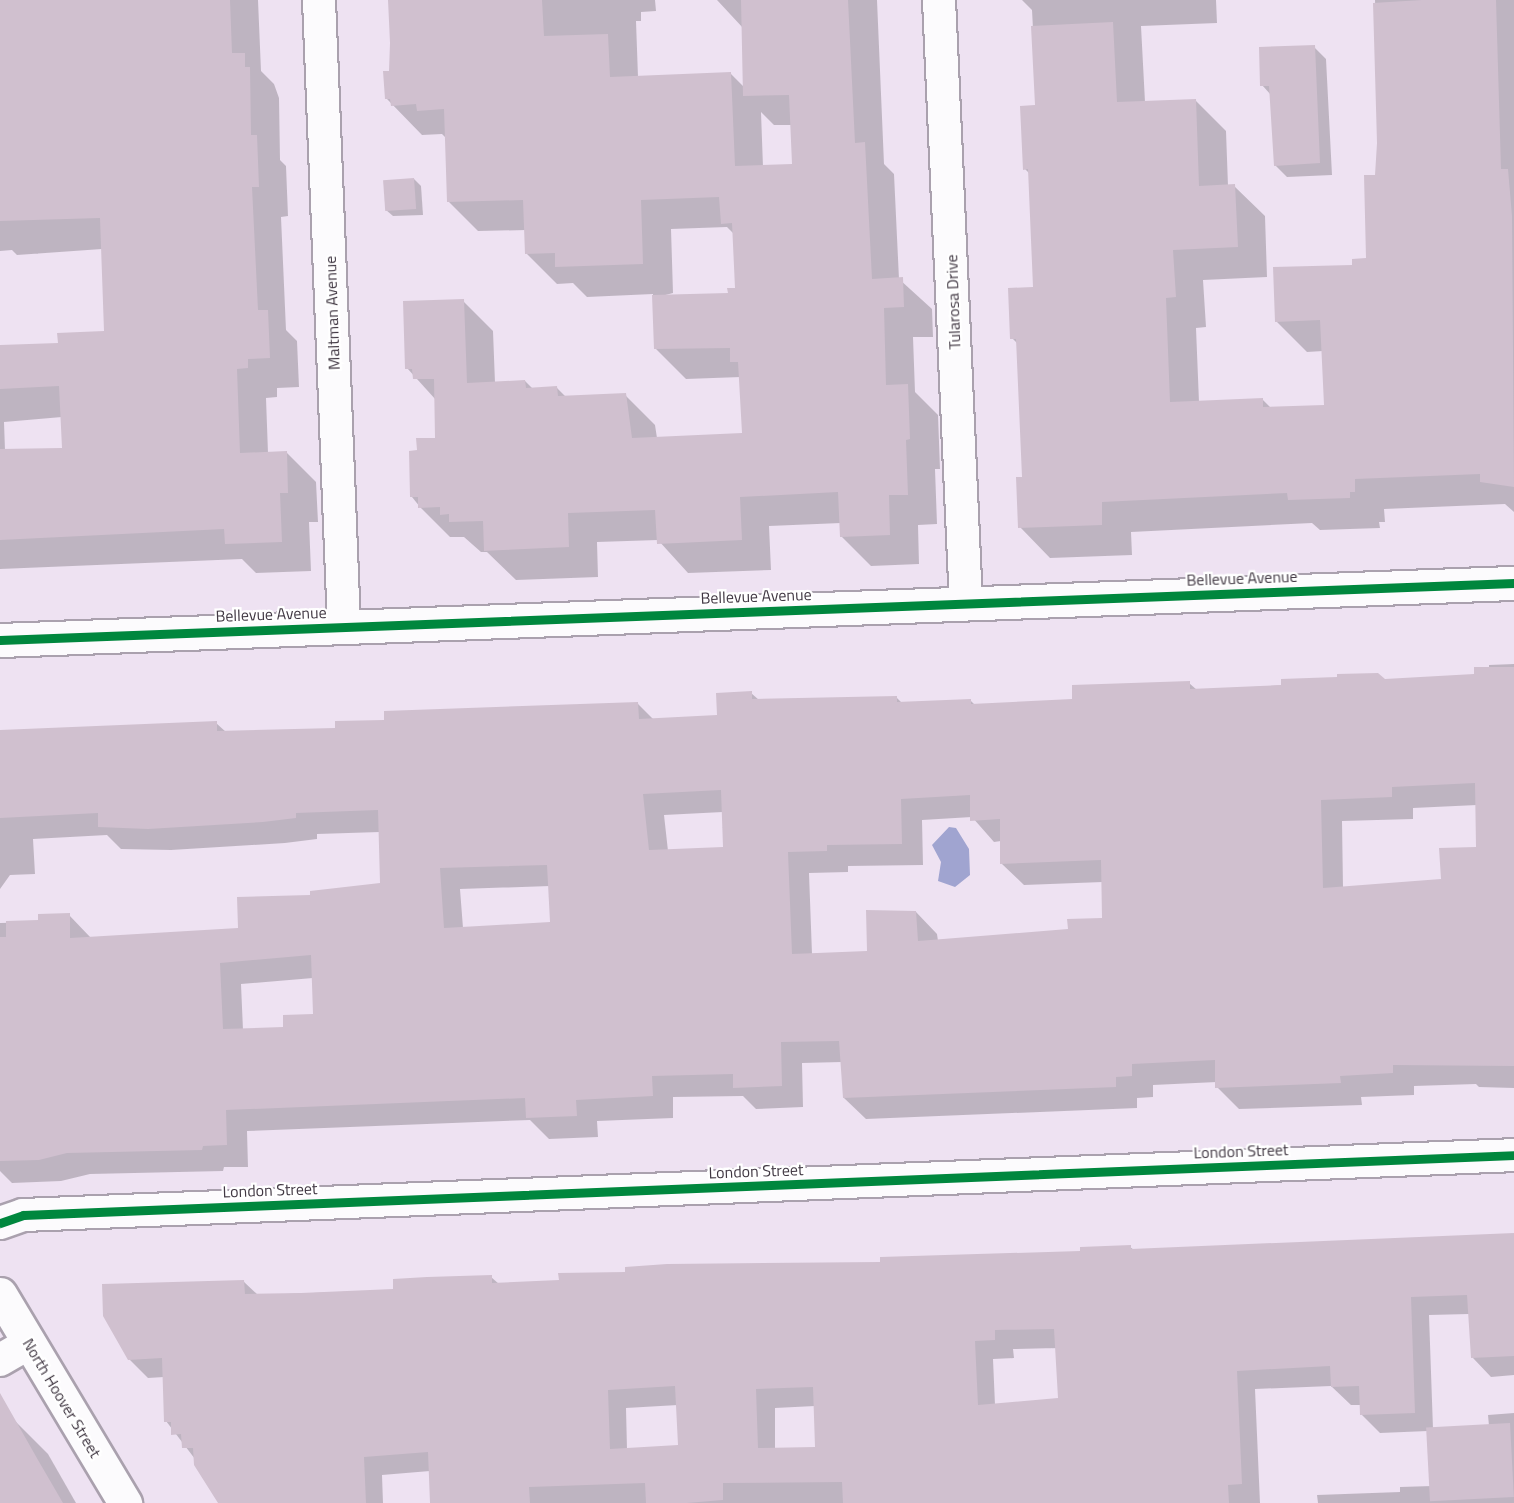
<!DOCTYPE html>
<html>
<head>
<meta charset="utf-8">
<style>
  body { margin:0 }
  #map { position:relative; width:1514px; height:1503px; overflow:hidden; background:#eee2f2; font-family:"Titillium Web",sans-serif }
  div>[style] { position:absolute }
  .water>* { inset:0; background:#a0a4d0 }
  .shadow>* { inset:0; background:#0003 }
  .building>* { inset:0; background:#d0c0cf; transform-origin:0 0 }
  .roads { filter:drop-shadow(2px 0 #aaa1ae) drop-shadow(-2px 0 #aaa1ae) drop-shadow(0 2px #aaa1ae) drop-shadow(0 -2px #aaa1ae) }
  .minor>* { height:32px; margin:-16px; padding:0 16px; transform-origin:16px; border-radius:16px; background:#fcfbfd }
  .tertiary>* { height:33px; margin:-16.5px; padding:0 16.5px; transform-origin:16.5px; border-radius:16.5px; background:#fcfbfd }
  .cycleway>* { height:9px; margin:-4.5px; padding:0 4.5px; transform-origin:4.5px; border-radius:4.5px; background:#00873e }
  span { translate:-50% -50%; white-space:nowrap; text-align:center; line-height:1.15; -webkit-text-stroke:4.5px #fff; paint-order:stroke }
  .street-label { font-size:16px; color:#413843 }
</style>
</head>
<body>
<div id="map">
  <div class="water">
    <div style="clip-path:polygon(949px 827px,956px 828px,969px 849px,970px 875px,955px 887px,938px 881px,941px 862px,932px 845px)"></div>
  </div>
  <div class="shadow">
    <div style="clip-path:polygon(evenodd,0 0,258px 0,261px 71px,274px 84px,279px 98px,280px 160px,286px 166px,288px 216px,281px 217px,286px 330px,297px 341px,299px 387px,277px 388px,277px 397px,266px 398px,268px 453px,287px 453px,316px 482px,318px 522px,309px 522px,311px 571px,256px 573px,242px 559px,0 569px,0 346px,59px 344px,105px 333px,102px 249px,17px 255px,12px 250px,0 251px,0 0,62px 417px,64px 450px,5px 450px,4px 422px,62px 417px)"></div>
    <div style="clip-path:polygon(evenodd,390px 0,655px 0,656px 11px,641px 12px,641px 21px,636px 21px,638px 77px,731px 74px,744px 87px,743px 28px,717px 0,877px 0,884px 164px,894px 174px,899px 279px,932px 309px,933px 337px,913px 337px,915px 392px,938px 415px,940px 469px,935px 469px,937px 524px,918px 525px,919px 564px,871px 566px,841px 536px,841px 523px,769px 526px,771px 570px,688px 573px,658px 540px,597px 542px,598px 577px,516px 580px,487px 552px,481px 552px,464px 537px,450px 537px,420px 507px,412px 497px,418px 452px,436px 439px,436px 400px,407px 368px,463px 301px,493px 331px,495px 383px,525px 381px,533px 389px,557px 388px,566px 397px,625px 395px,655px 425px,657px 438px,743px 434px,741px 377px,686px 379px,656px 349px,653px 294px,587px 297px,573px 283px,557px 284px,527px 254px,526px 230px,478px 231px,448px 201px,446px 138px,442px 134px,422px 135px,387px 99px,391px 72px,390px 0,761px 112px,774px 125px,792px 125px,794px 166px,763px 167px,761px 112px,390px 0,727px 227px,734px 234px,736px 290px,729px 295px,658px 297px,673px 293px,671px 229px,727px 227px)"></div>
    <div style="clip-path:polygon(1022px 0,1216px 0,1217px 23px,1141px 26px,1145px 102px,1195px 100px,1226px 131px,1228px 186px,1234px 186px,1265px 216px,1267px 277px,1203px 280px,1206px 327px,1196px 328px,1199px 402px,1262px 399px,1271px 408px,1325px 407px,1323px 351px,1307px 352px,1276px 321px,1368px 260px,1379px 143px,1375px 0,1514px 0,1514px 512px,1505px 504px,1384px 509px,1385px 522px,1379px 522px,1380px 528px,1320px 530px,1312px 523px,1131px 532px,1132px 555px,1050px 558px,1020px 527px,1023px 478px,1018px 344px,1012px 338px,1035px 289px,1030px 174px,1025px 169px,1037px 107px,1032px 10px)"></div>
    <div style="clip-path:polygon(1314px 47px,1326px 59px,1332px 175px,1287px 177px,1275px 165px,1271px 95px,1262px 85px)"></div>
    <div style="clip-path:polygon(414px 179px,421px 186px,423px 215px,393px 216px,386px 210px)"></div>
    <div style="clip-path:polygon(evenodd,1514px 664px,1514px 1088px,1479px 1087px,1476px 1084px,1414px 1086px,1414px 1095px,1361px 1097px,1362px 1105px,1239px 1109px,1217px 1087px,1217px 1082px,1153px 1085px,1153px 1097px,1137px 1098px,1137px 1108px,866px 1119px,844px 1098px,842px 1062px,802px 1063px,803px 1107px,756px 1109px,743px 1096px,673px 1097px,673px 1118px,597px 1121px,598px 1137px,549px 1139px,530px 1120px,247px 1131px,248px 1167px,224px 1167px,223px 1171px,90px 1174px,61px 1181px,12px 1183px,0 1171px,0 923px,40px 922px,69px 915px,91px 938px,239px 929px,311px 896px,381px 884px,380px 832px,317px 834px,317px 839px,285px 843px,171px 850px,121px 849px,107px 835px,33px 839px,35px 874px,10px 875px,0 889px,0 732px,216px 723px,226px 732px,337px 730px,385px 722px,638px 704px,654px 720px,719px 717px,751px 693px,759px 700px,896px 697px,902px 703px,970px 700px,976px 706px,1074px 701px,1189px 683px,1197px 690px,1475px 675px,1489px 669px,1489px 665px,1514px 664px,1477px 805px,1478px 848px,1442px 880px,1343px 888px,1342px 821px,1413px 819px,1413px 808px,1477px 805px,1514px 664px,723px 812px,725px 848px,668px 851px,664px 815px,723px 812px,1514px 664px,972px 817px,994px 842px,1001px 841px,1002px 864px,1024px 885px,1103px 882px,1103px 919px,1070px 931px,938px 941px,937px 934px,916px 912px,869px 953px,812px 954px,809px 873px,848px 872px,848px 866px,923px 865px,922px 820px,972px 817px,1514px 664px,550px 886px,551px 923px,463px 928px,460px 889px,550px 886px,1514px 664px,313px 978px,314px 1016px,285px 1028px,243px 1030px,241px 984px,313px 978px)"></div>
    <div style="clip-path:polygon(evenodd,1514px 1235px,1514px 1375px,1491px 1377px,1473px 1358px,1469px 1314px,1429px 1315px,1433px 1429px,1489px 1426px,1488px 1415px,1514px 1413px,1514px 1503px,1318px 1503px,1317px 1495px,1400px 1492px,1400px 1487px,1432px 1486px,1428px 1431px,1380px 1433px,1362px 1415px,1361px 1405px,1351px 1405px,1331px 1386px,1255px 1389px,1260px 1503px,431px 1503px,430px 1471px,382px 1475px,383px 1503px,220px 1503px,195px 1459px,166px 1421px,164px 1377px,148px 1378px,129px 1359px,243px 1281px,258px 1295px,395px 1290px,491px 1277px,499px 1284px,1082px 1253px,1130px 1247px,1134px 1250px,1514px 1235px,1056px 1348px,1059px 1400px,995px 1405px,993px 1359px,1014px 1358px,1013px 1349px,1056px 1348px,1514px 1235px,678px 1405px,679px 1446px,627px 1449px,626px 1408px,678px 1405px,1514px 1235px,815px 1406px,816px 1449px,775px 1449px,775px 1408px,815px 1406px)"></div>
    <div style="clip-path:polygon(14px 1420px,48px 1454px,76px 1503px,0 1503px,0 1428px)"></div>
  </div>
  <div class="building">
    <div style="clip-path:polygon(0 0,230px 0,232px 53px,245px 53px,245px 67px,250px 67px,251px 135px,257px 135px,259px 187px,252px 187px,258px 310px,268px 310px,270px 358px,248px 359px,248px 368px,237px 369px,240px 453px,287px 451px,288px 493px,280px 493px,282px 542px,225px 544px,224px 529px,0 540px,0 449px,62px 448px,59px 386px,0 389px,0 345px,58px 343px,57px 333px,104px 331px,100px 218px,0 221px)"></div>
    <div style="clip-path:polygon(388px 0,542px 0,544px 36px,608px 34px,610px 77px,731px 72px,735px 166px,792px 164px,789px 95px,743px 96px,741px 0,848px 0,855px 143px,865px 142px,872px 279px,903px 277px,904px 307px,884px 308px,886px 385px,908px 384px,910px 439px,906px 440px,908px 495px,889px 495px,890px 535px,840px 537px,838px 492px,740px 497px,742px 540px,657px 544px,655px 510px,568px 513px,569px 547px,503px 550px,484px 551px,483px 521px,449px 522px,449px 514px,440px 515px,440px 507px,418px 508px,418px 497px,410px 497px,409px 451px,417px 450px,416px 438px,435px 438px,434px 379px,413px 379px,412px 369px,405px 369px,403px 301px,464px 299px,467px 383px,525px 380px,526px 388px,557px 386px,558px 396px,626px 393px,632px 438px,742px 433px,738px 362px,730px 362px,730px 348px,654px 349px,652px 295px,728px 293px,727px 288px,735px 288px,732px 223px,721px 224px,719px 197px,641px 200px,643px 264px,555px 267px,555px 253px,525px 254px,523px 200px,447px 202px,444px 109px,417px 111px,416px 104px,391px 106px,390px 99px,385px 99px,383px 71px,389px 71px,390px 43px)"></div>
    <div style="clip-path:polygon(1422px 0,1496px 0,1501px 169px,1508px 169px,1512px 216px,1514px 487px,1480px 482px,1480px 474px,1355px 479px,1355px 492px,1350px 492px,1350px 498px,1288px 500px,1287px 493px,1102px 502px,1102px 525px,1018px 528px,1016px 477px,1022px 477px,1016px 339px,1010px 339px,1008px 288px,1033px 287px,1028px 169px,1023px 170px,1020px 106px,1035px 105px,1031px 26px,1113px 22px,1117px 102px,1196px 99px,1199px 186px,1235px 184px,1238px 247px,1173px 250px,1176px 297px,1166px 298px,1170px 402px,1263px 398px,1263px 407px,1324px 405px,1320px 320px,1275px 322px,1273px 267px,1352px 265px,1352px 259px,1366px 258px,1364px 175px,1375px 175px,1377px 143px,1373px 3px)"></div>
    <div style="clip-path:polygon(1315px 45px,1320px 163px,1274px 166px,1269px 86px,1260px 86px,1259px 47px)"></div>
    <div style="left:414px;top:178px;width:31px;height:31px;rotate:86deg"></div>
    <div style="clip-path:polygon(evenodd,1474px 667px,1514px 667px,1514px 1066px,1393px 1065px,1393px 1073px,1340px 1076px,1341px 1083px,1215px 1088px,1215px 1060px,1132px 1064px,1132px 1076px,1116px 1077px,1116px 1087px,843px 1098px,839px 1041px,781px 1042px,782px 1086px,733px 1088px,733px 1074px,652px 1076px,653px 1096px,576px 1100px,577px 1116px,526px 1118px,525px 1098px,226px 1110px,227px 1145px,203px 1146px,202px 1150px,67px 1153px,39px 1160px,0 1161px,0 937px,6px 937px,6px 921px,38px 920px,38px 914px,70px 913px,70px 938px,238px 928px,237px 897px,310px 895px,310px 891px,380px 883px,378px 810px,296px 813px,296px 818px,263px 822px,148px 829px,98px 827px,98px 813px,0 818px,0 730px,217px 721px,217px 731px,335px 728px,335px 721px,384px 720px,384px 711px,638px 702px,639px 719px,717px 715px,716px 693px,752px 691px,752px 699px,897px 696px,897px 702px,971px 699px,971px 704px,1072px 699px,1072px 685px,1190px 681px,1190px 689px,1281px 685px,1281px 679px,1337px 677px,1337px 674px,1378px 673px,1385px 679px,1474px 674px,1474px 667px,1475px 783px,1476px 847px,1439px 848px,1441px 879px,1323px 888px,1321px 800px,1392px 797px,1392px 787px,1475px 783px,1474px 667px,721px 790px,723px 847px,649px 850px,643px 794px,721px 790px,1474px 667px,970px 795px,970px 821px,1000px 819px,1000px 864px,1101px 860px,1102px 918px,1067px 919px,1068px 929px,918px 941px,916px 911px,866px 910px,867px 951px,792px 954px,788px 852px,827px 851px,827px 845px,902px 844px,901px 799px,970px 795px,1474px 667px,547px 865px,550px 922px,444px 928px,440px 868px,547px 865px,1474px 667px,311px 955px,313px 1014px,283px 1015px,283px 1027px,223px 1029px,220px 963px,311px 955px)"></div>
    <div style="clip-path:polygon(evenodd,1514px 1233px,1514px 1356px,1471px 1358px,1467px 1295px,1411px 1297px,1415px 1413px,1360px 1415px,1359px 1386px,1331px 1387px,1330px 1366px,1237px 1371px,1242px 1484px,1228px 1485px,1229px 1503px,843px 1503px,842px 1482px,723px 1483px,723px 1500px,687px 1503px,646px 1503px,645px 1483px,529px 1487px,530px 1503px,430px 1503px,428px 1452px,364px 1457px,366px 1503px,218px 1503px,194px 1465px,193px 1448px,182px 1448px,181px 1434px,171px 1435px,171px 1422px,164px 1422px,162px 1358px,128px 1360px,103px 1316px,102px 1284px,244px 1280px,245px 1294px,301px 1293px,393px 1289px,393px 1279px,427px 1277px,492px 1275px,492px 1283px,559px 1280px,558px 1273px,625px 1272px,625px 1267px,667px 1264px,880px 1262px,880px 1257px,1080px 1251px,1080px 1247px,1131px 1245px,1131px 1249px,1514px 1233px,1054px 1329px,1058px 1398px,978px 1405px,975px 1341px,995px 1340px,995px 1330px,1054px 1329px,1514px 1233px,675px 1386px,678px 1445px,610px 1449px,608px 1390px,675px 1386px,1514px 1233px,813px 1387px,815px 1447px,758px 1448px,756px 1389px,813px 1387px)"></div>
    <div style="clip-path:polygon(0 1393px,38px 1460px,63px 1503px,0 1503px)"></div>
    <div style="left:1510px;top:1423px;width:74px;height:84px;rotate:87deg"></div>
  </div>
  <div class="roads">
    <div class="minor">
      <div style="left:319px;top:0;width:626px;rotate:87.71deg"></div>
      <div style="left:939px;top:0;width:605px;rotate:87.44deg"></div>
      <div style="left:0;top:1223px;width:24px;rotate:-19deg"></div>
      <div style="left:23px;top:1215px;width:1492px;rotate:-2.3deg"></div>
      <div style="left:0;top:1360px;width:34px;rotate:-30deg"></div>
    </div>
    <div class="tertiary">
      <div style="left:0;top:640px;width:1515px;rotate:-2.16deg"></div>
      <div style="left:0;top:1294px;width:244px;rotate:59.1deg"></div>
    </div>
  </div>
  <div class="cycleway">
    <div style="left:0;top:640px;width:1515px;rotate:-2.16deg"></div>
    <div style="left:0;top:1223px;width:24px;rotate:-19deg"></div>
    <div style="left:23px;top:1215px;width:1492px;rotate:-2.3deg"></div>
  </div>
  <div class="street-label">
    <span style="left:953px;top:302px;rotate:-92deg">Tularosa Drive</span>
    <span style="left:332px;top:313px;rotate:-92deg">Maltman Avenue</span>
    <span style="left:1242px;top:578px;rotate:-2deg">Bellevue Avenue</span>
    <span style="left:756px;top:596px;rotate:-2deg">Bellevue Avenue</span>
    <span style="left:271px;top:614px;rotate:-2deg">Bellevue Avenue</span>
    <span style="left:1241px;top:1151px;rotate:-2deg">London Street</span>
    <span style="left:756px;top:1171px;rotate:-2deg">London Street</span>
    <span style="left:270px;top:1190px;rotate:-2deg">London Street</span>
    <span style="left:62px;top:1398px;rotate:59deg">North Hoover Street</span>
  </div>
</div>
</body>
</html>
